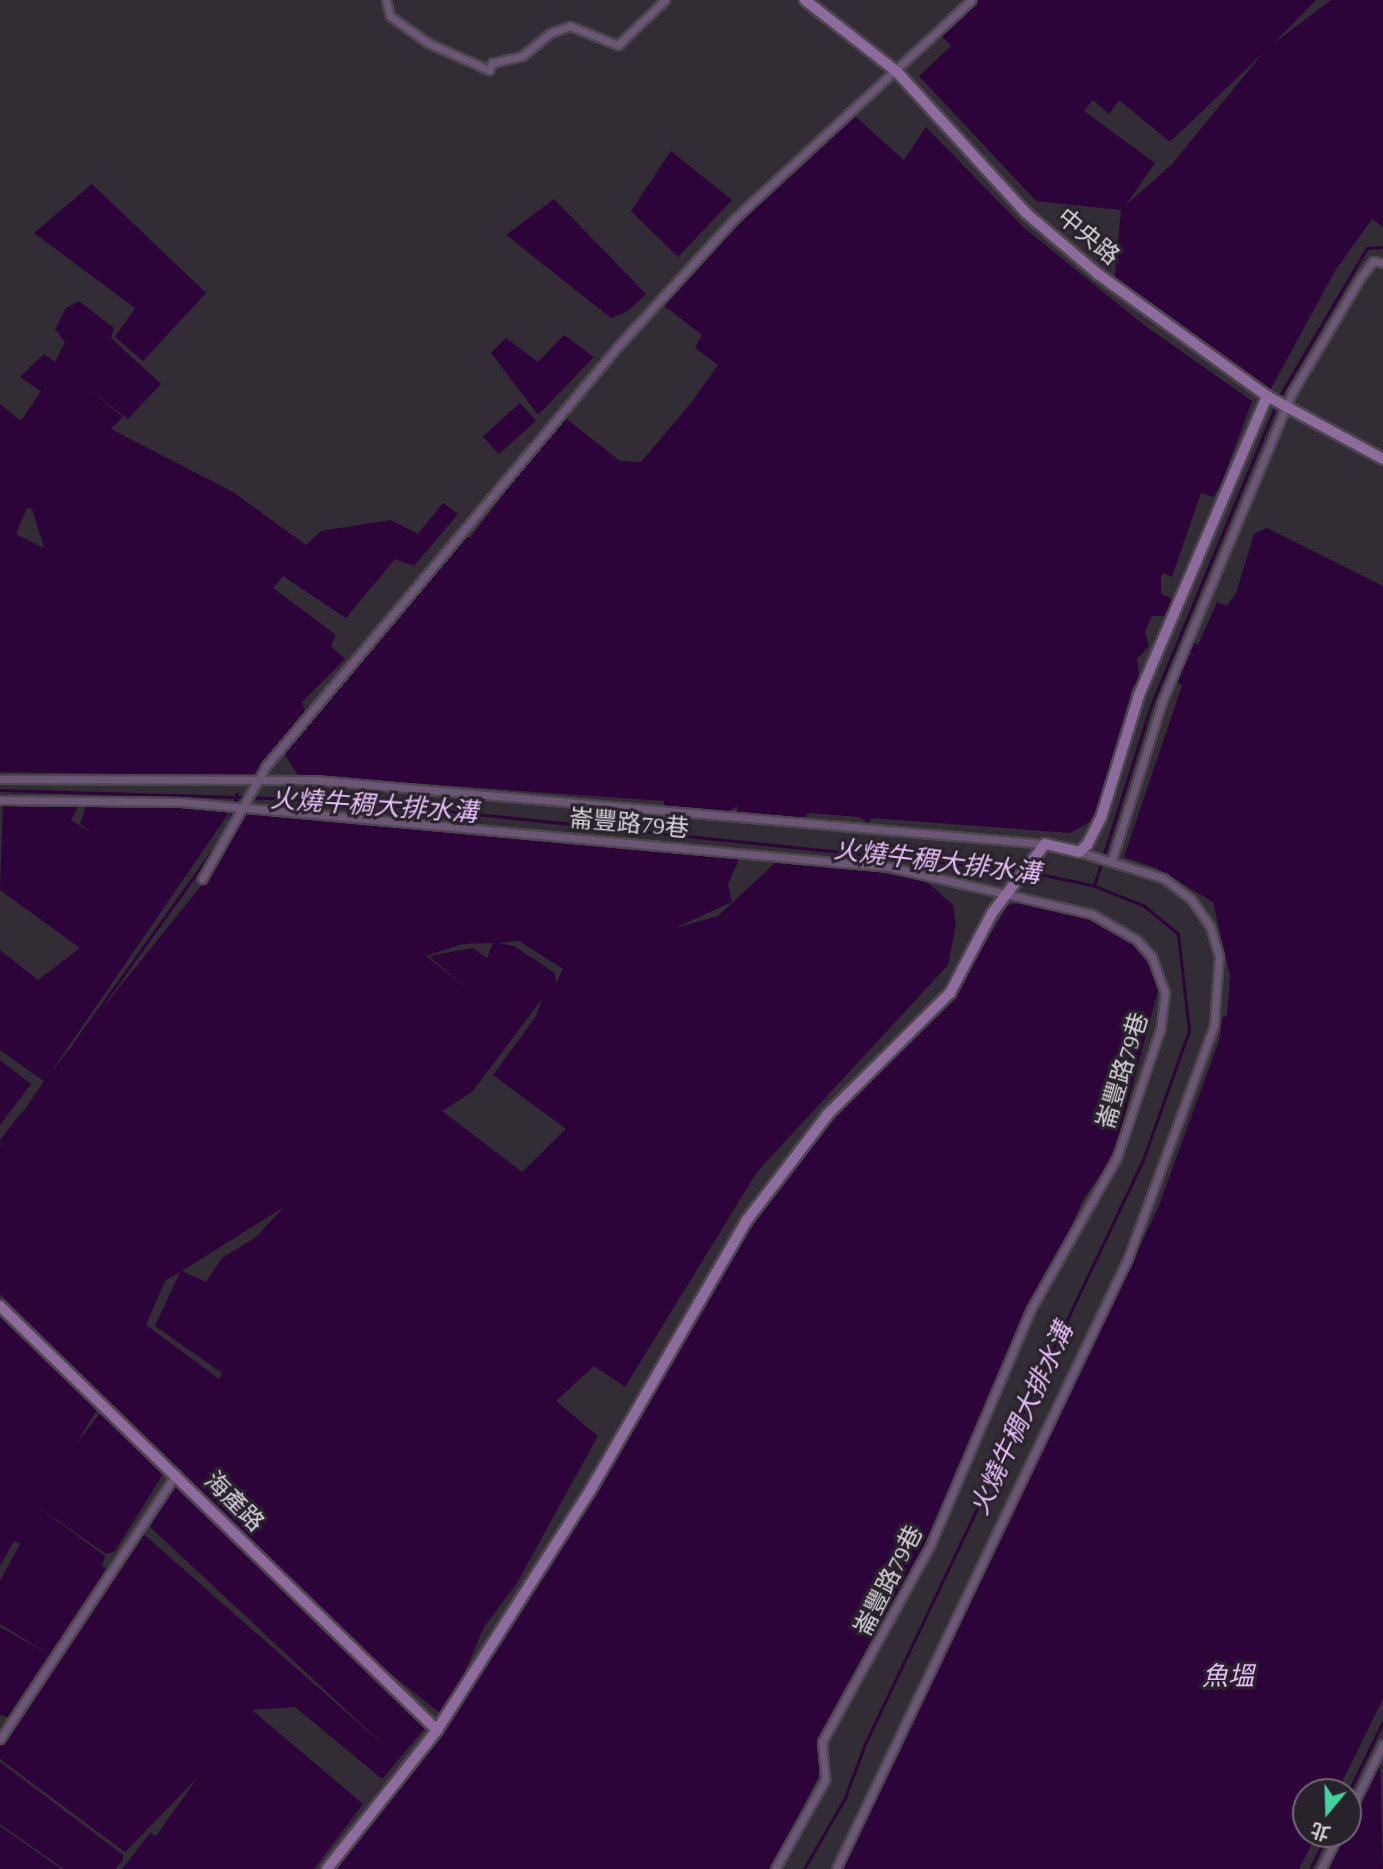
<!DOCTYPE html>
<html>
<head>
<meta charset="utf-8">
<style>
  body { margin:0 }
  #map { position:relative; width:1383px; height:1869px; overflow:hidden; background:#322c34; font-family:"Times New Roman","Noto Sans TC",serif }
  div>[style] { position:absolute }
  .water>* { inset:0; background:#2d043a; transform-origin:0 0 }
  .stream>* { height:2.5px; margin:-1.25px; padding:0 1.25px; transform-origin:1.25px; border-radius:1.25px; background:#2d043a }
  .roads { filter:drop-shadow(2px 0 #4c474e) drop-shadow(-2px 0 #4c474e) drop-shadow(0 2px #4c474e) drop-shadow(0 -2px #4c474e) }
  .street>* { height:7px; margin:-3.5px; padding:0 3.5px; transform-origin:3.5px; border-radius:3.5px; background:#6c5675 }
  .secondary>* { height:10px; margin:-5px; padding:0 5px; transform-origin:5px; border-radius:5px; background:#8e6b9d }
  span { translate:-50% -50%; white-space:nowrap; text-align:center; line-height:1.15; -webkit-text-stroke:6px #28222a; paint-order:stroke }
  .street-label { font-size:24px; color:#d7d3d9 }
  .water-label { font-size:26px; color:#e7bdf9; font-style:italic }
  .north { position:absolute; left:1292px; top:1778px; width:70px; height:70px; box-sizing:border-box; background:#28222a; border:2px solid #6e6970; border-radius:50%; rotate:199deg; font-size:19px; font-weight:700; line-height:28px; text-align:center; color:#d7d3d9 }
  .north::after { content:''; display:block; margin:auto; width:24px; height:32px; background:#40d4a2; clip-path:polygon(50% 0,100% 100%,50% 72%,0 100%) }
</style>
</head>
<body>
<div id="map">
  <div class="water">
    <div style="clip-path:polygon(evenodd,972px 0,1316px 0,1274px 43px,1331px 0,1383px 0,1383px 227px,1372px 219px,1335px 271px,1267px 396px,1114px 284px,1121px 210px,1036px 201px,919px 76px,951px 46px,939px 33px,972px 0,1263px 53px,1172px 164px,1125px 206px,1155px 163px,1084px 111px,1093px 100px,1109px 114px,1119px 100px,1170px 142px,1263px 53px)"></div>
    <div style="clip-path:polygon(847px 109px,904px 160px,926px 127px,1023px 227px,1144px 325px,1252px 401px,1221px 484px,1214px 497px,1201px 493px,1172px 577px,1163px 573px,1161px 578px,1161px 594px,1176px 600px,1166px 616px,1152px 616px,1145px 632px,1149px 646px,1137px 659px,1140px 682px,1133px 686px,1094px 820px,1070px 833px,871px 818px,869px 823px,859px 817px,809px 813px,803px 818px,737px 813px,737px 807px,727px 811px,664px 806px,664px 801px,298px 775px,282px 750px,459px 533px,470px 538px,505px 492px,500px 486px,558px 412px,620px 461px,641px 462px,691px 403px,718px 365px,695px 348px,702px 335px,658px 301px,718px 233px)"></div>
    <div style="clip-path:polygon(671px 151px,732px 200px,678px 257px,631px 211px)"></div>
    <div style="clip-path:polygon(92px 184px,206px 293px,143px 361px,115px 337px,135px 308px,34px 233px)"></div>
    <div style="clip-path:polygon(554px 199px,646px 294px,628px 311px,611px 318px,506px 235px)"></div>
    <div style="clip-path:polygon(evenodd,79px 301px,114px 328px,111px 338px,161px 384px,128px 419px,88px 389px,123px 417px,111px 429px,233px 492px,306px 545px,321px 531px,391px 520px,418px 534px,443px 503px,458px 514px,414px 566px,395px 559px,346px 618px,283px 576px,273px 588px,336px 635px,331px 646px,345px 659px,302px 702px,307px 716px,260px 776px,0 772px,0 404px,21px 421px,41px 391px,20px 377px,44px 354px,55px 362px,65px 342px,55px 329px,66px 308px,79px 301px,27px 508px,32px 509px,44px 548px,16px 534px,27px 508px)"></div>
    <div style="clip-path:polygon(564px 335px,594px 357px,538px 415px,491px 353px,506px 338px,538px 362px)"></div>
    <div style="left:520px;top:403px;width:24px;height:50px;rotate:48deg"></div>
    <div style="clip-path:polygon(1267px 528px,1383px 586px,1383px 1699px,1337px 1792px,1306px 1792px,1306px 1834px,1317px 1834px,1299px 1869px,842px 1869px,1158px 1208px,1220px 1038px,1222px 1018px,1227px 1016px,1230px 976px,1213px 902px,1156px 868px,1124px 857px,1182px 685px,1175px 681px,1186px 655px,1195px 655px,1187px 652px,1191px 641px,1198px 645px,1217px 602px,1227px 606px,1236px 593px,1254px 534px)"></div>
    <div style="clip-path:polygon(evenodd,3px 804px,78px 807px,71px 820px,93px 834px,80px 824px,86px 806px,233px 807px,51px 1072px,201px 886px,240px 813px,739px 859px,728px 884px,732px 902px,675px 928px,718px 916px,775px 863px,809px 865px,813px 860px,926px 881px,953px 905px,956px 924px,948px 965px,757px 1172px,625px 1387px,594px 1366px,556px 1401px,598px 1436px,517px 1583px,484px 1627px,448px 1711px,580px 1507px,727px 1251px,821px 1132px,814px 1126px,966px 975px,1008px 905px,1039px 899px,1104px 918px,1137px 942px,1159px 987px,1113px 1158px,1084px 1198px,933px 1532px,820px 1739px,819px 1776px,771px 1869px,334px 1869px,445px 1717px,356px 1646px,432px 1720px,382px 1779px,295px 1707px,252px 1710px,363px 1804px,314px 1869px,122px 1869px,150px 1833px,156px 1836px,198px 1777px,125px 1852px,0 1759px,0 1745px,19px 1721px,0 1715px,0 1627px,50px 1655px,0 1624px,0 1581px,20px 1544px,14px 1541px,0 1566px,0 1304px,103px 1400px,76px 1444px,104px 1408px,165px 1471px,115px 1551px,106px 1554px,34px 1504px,105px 1556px,102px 1566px,110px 1571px,140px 1531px,387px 1748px,150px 1527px,176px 1474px,235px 1530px,0 1294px,0 1146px,44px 1081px,0 1050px,0 950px,38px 980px,80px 948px,0 890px,3px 804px,519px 941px,563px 969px,556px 983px,555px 973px,514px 946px,498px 943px,519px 941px,3px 804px,493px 943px,487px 958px,473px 948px,429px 956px,468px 990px,426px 956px,462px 944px,493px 943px,3px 804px,542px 999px,536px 1016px,493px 1075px,566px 1129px,522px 1172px,442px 1111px,472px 1092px,542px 999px,3px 804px,284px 1207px,256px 1237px,222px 1258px,206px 1282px,182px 1271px,284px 1207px,3px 804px,180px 1272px,155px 1326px,222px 1373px,219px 1379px,146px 1325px,165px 1281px,180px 1272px)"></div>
    <div style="clip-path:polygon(0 1060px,31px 1084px,0 1125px)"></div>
    <div style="clip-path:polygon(1380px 1755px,1383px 1869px,1325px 1869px,1348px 1834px,1348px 1820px)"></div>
    <div style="clip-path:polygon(0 1762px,123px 1855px,123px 1860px,115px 1869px,64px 1869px,0 1824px)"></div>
    <div style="clip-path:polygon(0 1826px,61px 1869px,0 1869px)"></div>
  </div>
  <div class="stream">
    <div style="left:1278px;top:399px;width:175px;rotate:-59.5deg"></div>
    <div style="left:1367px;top:248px;width:16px;rotate:-4deg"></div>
    <div style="left:0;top:790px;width:341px;rotate:1.7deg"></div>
    <div style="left:341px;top:800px;width:685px;rotate:5.95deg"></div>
    <div style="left:228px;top:827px;width:34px;rotate:-75deg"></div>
    <div style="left:1094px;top:886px;width:187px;rotate:-72.5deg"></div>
    <div style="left:1150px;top:708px;width:328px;rotate:-67.4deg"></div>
    <div style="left:74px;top:1044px;width:252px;rotate:-54.4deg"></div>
    <div style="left:0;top:1142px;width:35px;rotate:-53deg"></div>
    <div style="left:1348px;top:1793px;width:79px;rotate:-63.8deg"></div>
    <div style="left:804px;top:1869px;width:82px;rotate:-60deg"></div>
    <div style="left:845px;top:1798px;width:58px;rotate:-69.7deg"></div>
    <div style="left:865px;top:1744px;width:647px;rotate:-64.54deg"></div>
    <div style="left:1143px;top:1160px;width:137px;rotate:-70.4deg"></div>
    <div style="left:1189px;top:1031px;width:98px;rotate:-96.5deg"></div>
    <div style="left:1178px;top:934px;width:44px;rotate:-140.5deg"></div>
    <div style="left:1144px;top:906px;width:54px;rotate:-158.2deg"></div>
    <div style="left:1094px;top:886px;width:67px;rotate:-168deg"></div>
    <div style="left:1310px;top:1869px;width:39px;rotate:-63deg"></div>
  </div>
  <div class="roads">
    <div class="street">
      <div style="left:386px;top:0;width:16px;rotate:76deg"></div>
      <div style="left:390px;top:16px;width:47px;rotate:35.4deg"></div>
      <div style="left:428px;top:43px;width:67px;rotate:23.9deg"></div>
      <div style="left:489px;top:70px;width:8px;rotate:-67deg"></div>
      <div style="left:492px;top:63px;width:31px;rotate:-13deg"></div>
      <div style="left:522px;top:56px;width:36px;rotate:-39deg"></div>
      <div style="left:550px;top:33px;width:21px;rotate:-19deg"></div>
      <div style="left:570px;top:26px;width:52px;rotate:21.6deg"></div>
      <div style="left:618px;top:45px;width:65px;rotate:-43.8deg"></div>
      <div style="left:0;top:779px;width:315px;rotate:0.2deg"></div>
      <div style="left:315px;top:780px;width:733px;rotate:5.01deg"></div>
      <div style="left:0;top:800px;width:181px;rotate:0.6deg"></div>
      <div style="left:181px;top:802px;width:711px;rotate:5.25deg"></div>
      <div style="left:889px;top:867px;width:208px;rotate:13deg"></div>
      <div style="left:1092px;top:914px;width:52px;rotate:30deg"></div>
      <div style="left:1137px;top:940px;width:23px;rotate:49deg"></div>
      <div style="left:1152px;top:957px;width:37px;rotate:70deg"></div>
      <div style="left:1165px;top:992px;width:38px;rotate:97deg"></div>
      <div style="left:1160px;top:1030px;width:134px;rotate:108.7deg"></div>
      <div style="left:1117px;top:1157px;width:175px;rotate:119.5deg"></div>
      <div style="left:1031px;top:1309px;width:255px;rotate:113.1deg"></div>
      <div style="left:931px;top:1544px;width:226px;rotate:118.8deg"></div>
      <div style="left:822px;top:1742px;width:38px;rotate:85deg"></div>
      <div style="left:825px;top:1780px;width:102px;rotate:119.3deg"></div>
      <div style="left:1112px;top:860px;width:166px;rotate:-72.4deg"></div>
      <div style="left:1162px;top:702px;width:337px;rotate:-67.2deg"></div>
      <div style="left:1293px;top:391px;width:133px;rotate:-59.2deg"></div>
      <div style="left:1361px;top:277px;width:20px;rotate:-53deg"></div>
      <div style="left:1373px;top:261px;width:10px;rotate:11deg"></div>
      <div style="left:202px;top:879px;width:130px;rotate:-60.5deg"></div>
      <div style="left:266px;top:766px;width:551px;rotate:-50.01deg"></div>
      <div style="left:620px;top:344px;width:169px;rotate:-47.6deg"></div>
      <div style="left:734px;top:219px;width:323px;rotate:-42.7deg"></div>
      <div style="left:0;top:1739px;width:318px;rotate:-56.4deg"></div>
      <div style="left:1348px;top:1815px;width:79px;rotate:-63.8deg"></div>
      <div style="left:836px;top:1869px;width:677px;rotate:-64.46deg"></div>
      <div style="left:1128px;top:1258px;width:248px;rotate:-69.7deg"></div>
      <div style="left:1214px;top:1025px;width:69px;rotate:-85.9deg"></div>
      <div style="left:1219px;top:956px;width:31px;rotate:-107deg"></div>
      <div style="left:1210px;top:926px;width:33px;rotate:-125deg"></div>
      <div style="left:1191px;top:899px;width:35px;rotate:-143deg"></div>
      <div style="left:1163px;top:878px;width:88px;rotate:-162.8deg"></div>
      <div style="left:1321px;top:1869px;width:39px;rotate:-63deg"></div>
    </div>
    <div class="secondary">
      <div style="left:805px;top:0;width:117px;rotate:38deg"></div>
      <div style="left:897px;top:72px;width:191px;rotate:47.5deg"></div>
      <div style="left:1026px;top:213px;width:94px;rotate:40.3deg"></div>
      <div style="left:1098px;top:274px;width:208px;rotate:35.8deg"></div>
      <div style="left:1267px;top:396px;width:132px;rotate:28.5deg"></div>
      <div style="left:0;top:1306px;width:609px;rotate:44.13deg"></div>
      <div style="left:327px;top:1869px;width:177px;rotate:-51.6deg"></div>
      <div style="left:437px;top:1730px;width:286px;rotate:-57.4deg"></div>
      <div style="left:591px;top:1489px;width:311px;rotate:-59.9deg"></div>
      <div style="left:747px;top:1220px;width:133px;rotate:-52.6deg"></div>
      <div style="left:828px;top:1114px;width:172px;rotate:-44.8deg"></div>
      <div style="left:950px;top:993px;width:90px;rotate:-62.3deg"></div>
      <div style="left:992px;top:913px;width:87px;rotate:-52.5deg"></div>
      <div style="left:1045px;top:844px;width:35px;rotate:13deg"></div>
      <div style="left:1079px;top:852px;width:11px;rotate:-41deg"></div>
      <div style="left:1087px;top:845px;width:30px;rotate:-63deg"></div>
      <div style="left:1101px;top:818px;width:129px;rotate:-72.8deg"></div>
      <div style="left:1139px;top:695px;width:325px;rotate:-66.8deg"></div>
    </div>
  </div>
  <div class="street-label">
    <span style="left:1088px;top:237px;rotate:40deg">中央路</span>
    <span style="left:629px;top:824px;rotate:5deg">崙豐路79巷</span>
    <span style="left:1123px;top:1071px;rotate:-73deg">崙豐路79巷</span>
    <span style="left:234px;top:1502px;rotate:45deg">海產路</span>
    <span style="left:889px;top:1581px;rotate:-63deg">崙豐路79巷</span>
  </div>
  <div class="water-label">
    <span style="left:374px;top:806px;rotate:4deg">火燒牛稠大排水溝</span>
    <span style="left:937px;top:862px;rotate:7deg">火燒牛稠大排水溝</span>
    <span style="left:1022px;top:1419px;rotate:-65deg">火燒牛稠大排水溝</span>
    <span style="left:1228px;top:1677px">魚塭</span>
  </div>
  <div class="north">北</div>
</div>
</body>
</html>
